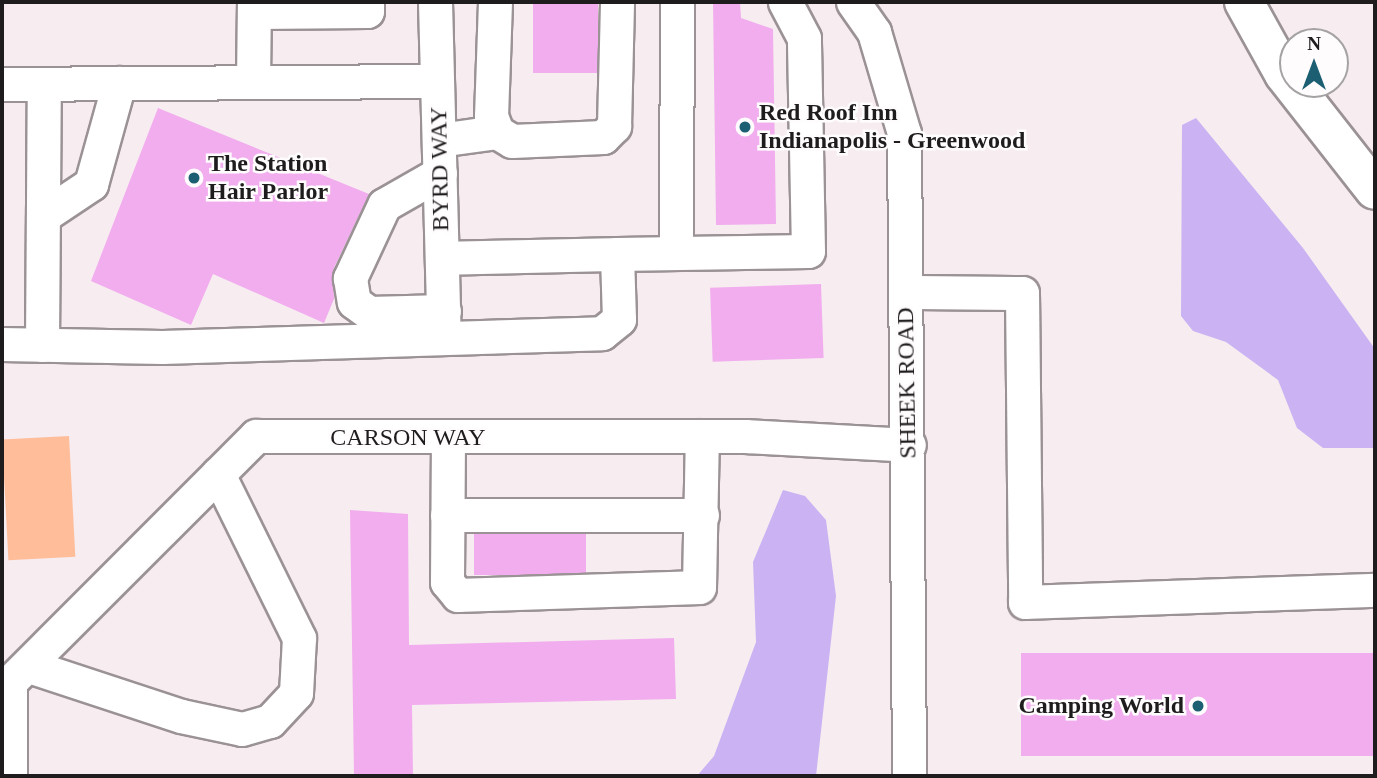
<!DOCTYPE html>
<html>
<head>
<meta charset="utf-8">
<style>
  body { margin:0 }
  #map { position:relative; width:1377px; height:778px; overflow:hidden; background:#f7ecf0; font-family:Georgia,serif }
  div>[style] { position:absolute }
  .green>* { inset:0; background:#ffbd9a; transform-origin:0 0 }
  .water>* { inset:0; background:#cbb3f3 }
  .building>* { inset:0; background:#f1adee; transform-origin:0 0 }
  .roads { filter:drop-shadow(2px 0 #9b9295) drop-shadow(-2px 0 #9b9295) drop-shadow(0 2px #9b9295) drop-shadow(0 -2px #9b9295) }
  .minor>* { height:33px; margin:-16.5px; padding:0 16.5px; transform-origin:16.5px; border-radius:16.5px; background:#fff }
  .highway>* { height:38px; margin:-19px; padding:0 19px; transform-origin:19px; border-radius:19px; background:#fff }
  .dots>* { width:19px; height:19px; translate:-50% -50%; box-sizing:border-box; border:4px solid #fefcfd; border-radius:50% }
  span { translate:-50% -50%; white-space:nowrap; text-align:center; line-height:1.15; -webkit-text-stroke:5px #fefcfd; paint-order:stroke }
  .poi-label { font-size:24px; color:#1f1c1d; font-weight:700 }
  .left { translate:0 -50%; text-align:left }
  .right { translate:-100% -50%; text-align:right }
  .street-label { font-size:24px; color:#1f1c1d }
  .frame { position:absolute; inset:0; border:4px solid #1f1c1d; pointer-events:none }
  .north { position:absolute; left:1279px; top:28px; width:70px; height:70px; box-sizing:border-box; background:#fefcfd; border:2px solid #a5a2a3; border-radius:50%; rotate:0deg; font-size:19px; font-weight:700; line-height:28px; text-align:center; color:#1f1c1d }
  .north::after { content:''; display:block; margin:auto; width:24px; height:32px; background:#1c5f72; clip-path:polygon(50% 0,100% 100%,50% 72%,0 100%) }
</style>
</head>
<body>
<div id="map">
  <div class="green">
    <div style="left:69px;top:436px;width:121px;height:67px;rotate:87deg"></div>
  </div>
  <div class="water">
    <div style="clip-path:polygon(1196px 118px,1303px 248px,1375px 349px,1375px 448px,1323px 448px,1297px 428px,1278px 380px,1226px 342px,1193px 331px,1181px 316px,1182px 125px)"></div>
    <div style="clip-path:polygon(783px 490px,805px 496px,826px 520px,836px 596px,816px 776px,697px 776px,714px 756px,756px 642px,753px 562px)"></div>
  </div>
  <div class="building">
    <div style="left:533px;top:2px;width:65px;height:71px"></div>
    <div style="clip-path:polygon(713px 2px,740px 2px,741px 18px,773px 29px,776px 224px,716px 225px)"></div>
    <div style="clip-path:polygon(158px 108px,369px 194px,333px 270px,334px 299px,324px 323px,213px 274px,191px 325px,91px 281px)"></div>
    <div style="left:821px;top:284px;width:74px;height:111px;rotate:88deg"></div>
    <div style="clip-path:polygon(350px 510px,408px 514px,409px 645px,674px 638px,676px 699px,412px 705px,413px 776px,354px 776px)"></div>
    <div style="left:474px;top:534px;width:112px;height:41px"></div>
    <div style="left:1375px;top:653px;width:103px;height:354px;rotate:90deg"></div>
  </div>
  <div class="roads">
    <div class="minor">
      <div style="left:435px;top:2px;width:334px;rotate:88.5deg"></div>
      <div style="left:495px;top:2px;width:114px;rotate:92deg"></div>
      <div style="left:491px;top:116px;width:17px;rotate:69deg"></div>
      <div style="left:497px;top:132px;width:17px;rotate:31deg"></div>
      <div style="left:512px;top:141px;width:91px;rotate:-2.5deg"></div>
      <div style="left:603px;top:137px;width:16px;rotate:-45deg"></div>
      <div style="left:614px;top:126px;width:124px;rotate:-88.6deg"></div>
      <div style="left:853px;top:2px;width:37px;rotate:55deg"></div>
      <div style="left:874px;top:32px;width:105px;rotate:73.5deg"></div>
      <div style="left:904px;top:133px;width:643px;rotate:89.55deg"></div>
      <div style="left:254px;top:12px;width:113px;rotate:-0.5deg"></div>
      <div style="left:367px;top:11px;width:9px;rotate:-90deg"></div>
      <div style="left:253px;top:82px;width:80px;rotate:-89.3deg"></div>
      <div style="left:2px;top:84px;width:435px;rotate:-0.4deg"></div>
      <div style="left:439px;top:140px;width:59px;rotate:-7.9deg"></div>
      <div style="left:440px;top:173px;width:64px;rotate:150.3deg"></div>
      <div style="left:384px;top:205px;width:81px;rotate:115deg"></div>
      <div style="left:350px;top:278px;width:24px;rotate:81deg"></div>
      <div style="left:354px;top:302px;width:19px;rotate:36deg"></div>
      <div style="left:369px;top:313px;width:75px;rotate:-1.5deg"></div>
      <div style="left:43px;top:216px;width:58px;rotate:-33.7deg"></div>
      <div style="left:91px;top:184px;width:105px;rotate:-74.5deg"></div>
      <div style="left:676px;top:253px;width:251px;rotate:-89.8deg"></div>
      <div style="left:617px;top:254px;width:191px;rotate:-0.9deg"></div>
      <div style="left:808px;top:251px;width:213px;rotate:-91.1deg"></div>
      <div style="left:804px;top:38px;width:41px;rotate:-117.8deg"></div>
      <div style="left:906px;top:292px;width:116px;rotate:0.5deg"></div>
      <div style="left:1022px;top:293px;width:309px;rotate:89.4deg"></div>
      <div style="left:1025px;top:602px;width:350px;rotate:-2deg"></div>
      <div style="left:2px;top:344px;width:160px;rotate:1.1deg"></div>
      <div style="left:162px;top:347px;width:440px;rotate:-1.8deg"></div>
      <div style="left:602px;top:333px;width:22px;rotate:-39deg"></div>
      <div style="left:619px;top:319px;width:65px;rotate:-91.8deg"></div>
      <div style="left:617px;top:254px;width:175px;rotate:178.7deg"></div>
      <div style="left:42px;top:345px;width:261px;rotate:-89.6deg"></div>
      <div style="left:448px;top:438px;width:144px;rotate:90.4deg"></div>
      <div style="left:447px;top:582px;width:17px;rotate:50deg"></div>
      <div style="left:458px;top:595px;width:241px;rotate:-1.9deg"></div>
      <div style="left:699px;top:587px;width:151px;rotate:-88.9deg"></div>
      <div style="left:447px;top:515px;width:255px"></div>
      <div style="left:29px;top:666px;width:160px;rotate:18.2deg"></div>
      <div style="left:181px;top:716px;width:62px;rotate:12deg"></div>
      <div style="left:242px;top:729px;width:29px;rotate:-16deg"></div>
      <div style="left:270px;top:721px;width:38px;rotate:-47deg"></div>
      <div style="left:296px;top:693px;width:55px;rotate:-86.9deg"></div>
      <div style="left:299px;top:638px;width:183px;rotate:-116.3deg"></div>
      <div style="left:10px;top:776px;width:94px;rotate:-90deg"></div>
      <div style="left:10px;top:682px;width:348px;rotate:-45deg"></div>
      <div style="left:256px;top:436px;width:489px"></div>
      <div style="left:745px;top:436px;width:164px;rotate:3.1deg"></div>
    </div>
    <div class="highway">
      <div style="left:1244px;top:2px;width:82px;rotate:60.9deg"></div>
      <div style="left:1284px;top:74px;width:147px;rotate:51.9deg"></div>
    </div>
  </div>
  <div class="dots">
    <div style="left:745px;top:127px;background:#1c5f72"></div>
    <div style="left:194px;top:178px;background:#1c5f72"></div>
    <div style="left:1198px;top:706px;background:#1c5f72"></div>
  </div>
  <div class="poi-label">
    <span class="left" style="left:759px;top:127px">Red Roof Inn<br>Indianapolis - Greenwood</span>
    <span class="left" style="left:208px;top:178px">The Station<br>Hair Parlor</span>
    <span class="right" style="left:1184px;top:706px">Camping World</span>
  </div>
  <div class="street-label">
    <span style="left:440px;top:169px;rotate:-91deg">BYRD WAY</span>
    <span style="left:907px;top:383px;rotate:-91deg">SHEEK ROAD</span>
    <span style="left:408px;top:438px">CARSON WAY</span>
  </div>
  <div class="frame"></div>
  <div class="north">N</div>
</div>
</body>
</html>
